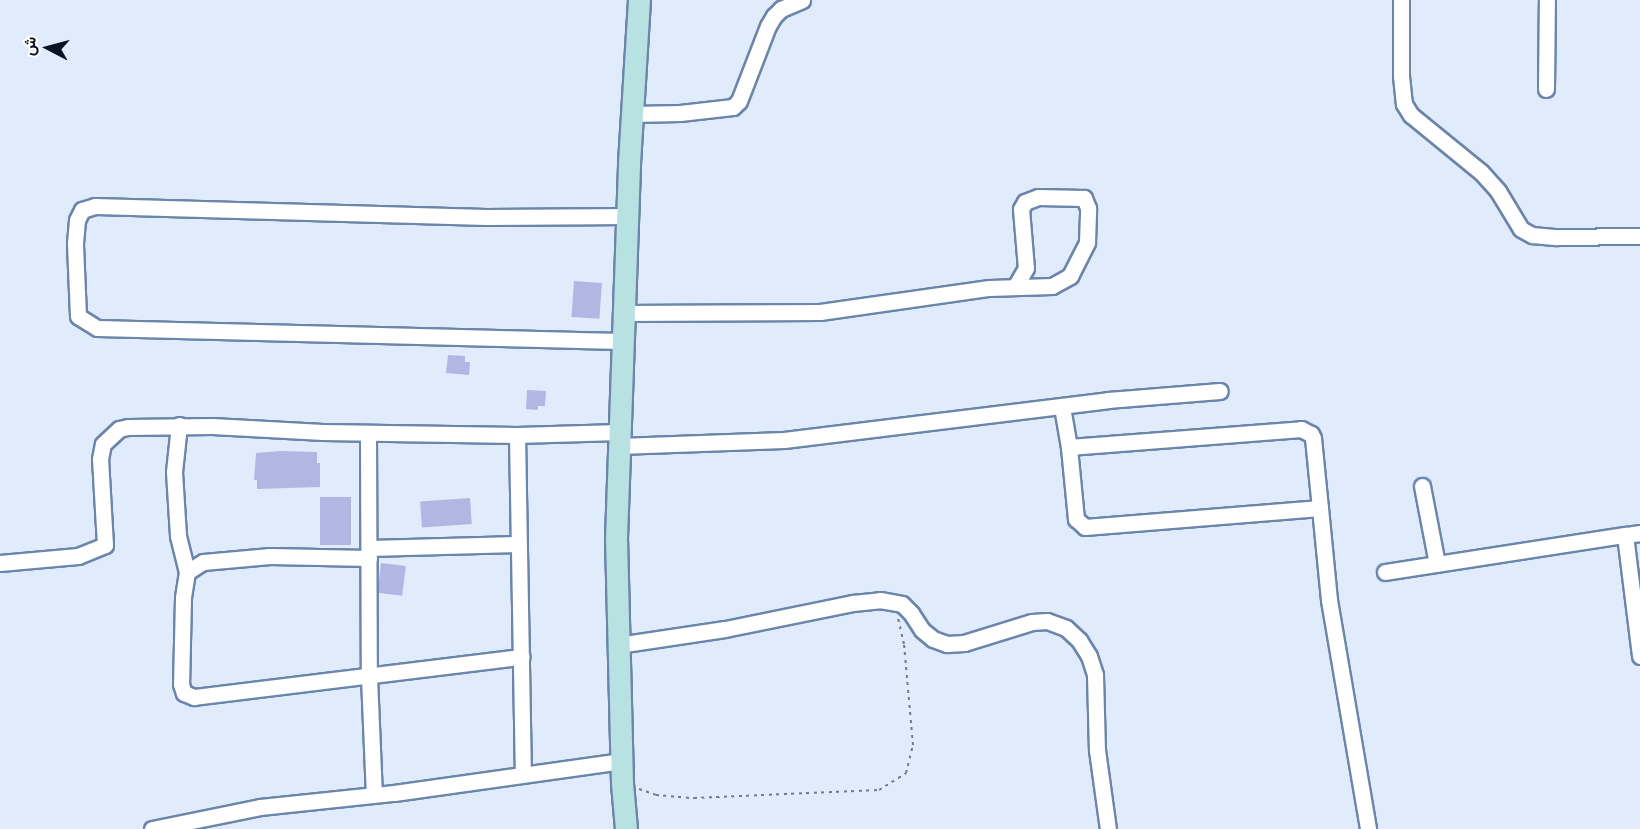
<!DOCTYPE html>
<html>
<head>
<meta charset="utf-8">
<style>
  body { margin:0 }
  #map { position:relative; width:1640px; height:829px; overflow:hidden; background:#e0ecfc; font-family:"Public Sans",Vazirmatn,sans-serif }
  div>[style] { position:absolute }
  .building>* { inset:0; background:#b0b7e3; transform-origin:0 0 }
  .path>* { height:2px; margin-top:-1px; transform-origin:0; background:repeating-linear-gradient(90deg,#707a89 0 3px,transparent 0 7.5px) }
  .roads { filter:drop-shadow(2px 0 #6c85aa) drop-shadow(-2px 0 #6c85aa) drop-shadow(0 2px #6c85aa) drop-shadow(0 -2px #6c85aa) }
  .street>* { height:15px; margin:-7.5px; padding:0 7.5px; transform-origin:7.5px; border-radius:7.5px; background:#fff }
  .secondary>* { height:21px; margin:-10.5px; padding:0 10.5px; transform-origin:10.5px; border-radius:10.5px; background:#b8e1e2 }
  span { translate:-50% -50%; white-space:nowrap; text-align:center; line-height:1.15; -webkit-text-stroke:4.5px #fff; paint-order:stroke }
  .north { position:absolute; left:18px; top:18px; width:60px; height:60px; -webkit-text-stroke:4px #fff; paint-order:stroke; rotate:276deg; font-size:16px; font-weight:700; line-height:24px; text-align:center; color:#091220 }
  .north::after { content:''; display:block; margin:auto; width:21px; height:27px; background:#091220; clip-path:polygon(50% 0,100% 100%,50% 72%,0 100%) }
</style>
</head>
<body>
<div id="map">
  <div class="building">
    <div style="left:574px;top:281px;width:28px;height:36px;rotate:4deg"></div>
    <div style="clip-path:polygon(448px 355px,465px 356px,465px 362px,470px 362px,469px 375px,446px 373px)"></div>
    <div style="clip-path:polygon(527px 390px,546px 391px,545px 406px,538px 406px,538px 410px,526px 409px)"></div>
    <div style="clip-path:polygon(281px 451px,317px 452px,317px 463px,320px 463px,320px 487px,257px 489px,257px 480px,254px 480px,256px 453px)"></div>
    <div style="left:320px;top:497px;width:31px;height:48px"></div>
    <div style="left:470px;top:498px;width:26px;height:50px;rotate:86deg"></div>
    <div style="left:381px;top:563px;width:25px;height:30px;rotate:7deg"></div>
  </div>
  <div class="path">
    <div style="left:639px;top:789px;width:18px;rotate:19deg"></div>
    <div style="left:656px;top:795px;width:38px;rotate:5deg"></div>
    <div style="left:694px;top:798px;width:185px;rotate:-2.5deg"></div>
    <div style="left:879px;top:790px;width:32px;rotate:-32deg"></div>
    <div style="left:906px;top:773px;width:29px;rotate:-76deg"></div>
    <div style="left:913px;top:745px;width:101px;rotate:-95.1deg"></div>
    <div style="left:904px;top:644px;width:26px;rotate:-103deg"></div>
  </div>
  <div class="roads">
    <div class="street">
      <div style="left:1401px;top:0;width:76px;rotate:90deg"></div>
      <div style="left:1401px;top:76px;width:28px;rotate:84deg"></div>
      <div style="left:1404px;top:104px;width:13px;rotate:58deg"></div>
      <div style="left:1411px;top:115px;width:90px;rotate:39.2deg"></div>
      <div style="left:1481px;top:172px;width:25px;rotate:48deg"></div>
      <div style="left:1498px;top:191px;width:44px;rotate:58.8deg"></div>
      <div style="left:1521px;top:229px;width:13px;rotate:29deg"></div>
      <div style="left:1532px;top:235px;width:25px;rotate:5deg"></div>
      <div style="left:1557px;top:237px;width:83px;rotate:-0.7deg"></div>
      <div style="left:1546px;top:89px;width:89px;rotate:-89.4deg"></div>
      <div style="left:632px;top:114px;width:48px;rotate:-1.2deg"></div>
      <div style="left:680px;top:113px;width:53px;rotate:-6.5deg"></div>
      <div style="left:733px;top:107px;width:8px;rotate:-45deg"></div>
      <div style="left:739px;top:101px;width:80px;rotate:-68.9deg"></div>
      <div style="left:768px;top:26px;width:12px;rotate:-59deg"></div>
      <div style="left:774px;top:16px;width:10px;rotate:-45deg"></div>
      <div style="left:781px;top:9px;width:23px;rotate:-23deg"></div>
      <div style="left:622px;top:313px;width:198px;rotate:-0.3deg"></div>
      <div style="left:820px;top:312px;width:171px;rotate:-8.1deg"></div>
      <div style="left:989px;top:288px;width:63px;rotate:-1.8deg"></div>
      <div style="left:1052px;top:286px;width:21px;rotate:-29deg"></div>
      <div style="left:1070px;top:276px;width:38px;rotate:-63deg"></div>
      <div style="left:1087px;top:242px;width:34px;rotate:-88deg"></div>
      <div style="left:1088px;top:208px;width:11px;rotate:-112deg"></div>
      <div style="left:1084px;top:198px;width:46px;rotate:-178.8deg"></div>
      <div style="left:1038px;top:197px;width:14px;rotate:159deg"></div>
      <div style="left:1025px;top:202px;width:8px;rotate:120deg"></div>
      <div style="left:1021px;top:209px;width:59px;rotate:85.2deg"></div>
      <div style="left:1026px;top:268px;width:22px;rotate:120deg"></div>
      <div style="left:622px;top:341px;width:525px;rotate:-178.58deg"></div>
      <div style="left:97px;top:328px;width:22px;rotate:-148deg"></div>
      <div style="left:78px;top:316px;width:73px;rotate:-92.4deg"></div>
      <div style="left:75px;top:243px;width:23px;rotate:-85deg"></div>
      <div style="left:77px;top:220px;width:11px;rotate:-63deg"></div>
      <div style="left:82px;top:210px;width:14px;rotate:-17deg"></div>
      <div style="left:95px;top:206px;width:391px;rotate:1.6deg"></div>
      <div style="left:486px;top:217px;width:141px;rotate:-0.4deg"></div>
      <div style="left:1062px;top:407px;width:41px;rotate:80.1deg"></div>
      <div style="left:179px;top:425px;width:47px;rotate:96.1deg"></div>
      <div style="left:174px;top:472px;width:64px;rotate:86.4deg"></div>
      <div style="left:178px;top:536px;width:37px;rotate:76deg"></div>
      <div style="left:368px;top:433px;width:244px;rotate:89.8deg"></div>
      <div style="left:369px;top:677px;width:117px;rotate:87.6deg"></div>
      <div style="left:517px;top:435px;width:339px;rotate:89deg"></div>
      <div style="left:619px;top:446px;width:165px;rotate:-2.1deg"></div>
      <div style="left:784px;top:440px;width:326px;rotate:-7deg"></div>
      <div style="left:1108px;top:400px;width:112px;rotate:-4.6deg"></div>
      <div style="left:1422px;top:486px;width:79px;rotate:79.1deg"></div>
      <div style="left:1320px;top:508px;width:236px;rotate:175.4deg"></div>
      <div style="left:1085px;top:527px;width:12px;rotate:-138deg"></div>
      <div style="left:1076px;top:519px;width:72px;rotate:-95.6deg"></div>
      <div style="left:1069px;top:447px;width:233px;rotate:-4.4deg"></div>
      <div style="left:1301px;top:429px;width:11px;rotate:27deg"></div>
      <div style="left:1311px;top:434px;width:4px;rotate:63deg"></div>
      <div style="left:1313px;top:438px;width:70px;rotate:84.3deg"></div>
      <div style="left:1320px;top:508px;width:92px;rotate:84.4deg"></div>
      <div style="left:1329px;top:600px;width:232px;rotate:80.3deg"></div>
      <div style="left:1640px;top:533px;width:15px;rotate:172deg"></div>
      <div style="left:1625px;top:535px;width:122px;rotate:82.9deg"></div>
      <div style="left:369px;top:548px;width:149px;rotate:-1.5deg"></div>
      <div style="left:369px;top:558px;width:99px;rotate:-178.8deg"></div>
      <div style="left:270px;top:556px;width:67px;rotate:174.9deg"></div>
      <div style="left:203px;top:562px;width:19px;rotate:148deg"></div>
      <div style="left:187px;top:572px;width:26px;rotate:99deg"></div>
      <div style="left:183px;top:598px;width:86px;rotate:91.3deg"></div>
      <div style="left:181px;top:684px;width:9px;rotate:72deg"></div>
      <div style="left:184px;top:693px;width:11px;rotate:22deg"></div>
      <div style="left:194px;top:697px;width:330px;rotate:-7deg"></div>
      <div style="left:0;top:563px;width:78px;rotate:-5.1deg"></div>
      <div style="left:78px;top:556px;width:29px;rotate:-22deg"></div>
      <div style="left:105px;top:545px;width:86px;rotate:-93.3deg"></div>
      <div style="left:100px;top:459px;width:15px;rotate:-79deg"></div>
      <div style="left:103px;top:444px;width:22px;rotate:-43deg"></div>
      <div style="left:119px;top:429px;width:9px;rotate:-13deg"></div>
      <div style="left:128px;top:427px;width:84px;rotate:-0.7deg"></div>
      <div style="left:212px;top:426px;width:111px;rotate:3.1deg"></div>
      <div style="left:323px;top:432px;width:194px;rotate:0.9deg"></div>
      <div style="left:517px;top:435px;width:102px;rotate:-1.7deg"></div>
      <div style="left:1385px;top:572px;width:243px;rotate:-8.8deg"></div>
      <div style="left:618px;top:645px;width:108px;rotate:-8.5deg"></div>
      <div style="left:725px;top:629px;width:131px;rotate:-11.5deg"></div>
      <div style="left:853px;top:603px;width:27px;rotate:-6deg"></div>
      <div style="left:880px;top:600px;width:22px;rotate:10deg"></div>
      <div style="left:902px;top:604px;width:13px;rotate:45deg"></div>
      <div style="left:911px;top:613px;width:20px;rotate:57deg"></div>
      <div style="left:922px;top:630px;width:14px;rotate:39deg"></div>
      <div style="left:933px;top:639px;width:15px;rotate:20deg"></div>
      <div style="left:947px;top:644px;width:17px;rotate:-3deg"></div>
      <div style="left:964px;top:643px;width:71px;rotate:-17.2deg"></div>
      <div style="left:1032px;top:622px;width:15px;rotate:-4deg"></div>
      <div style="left:1047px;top:621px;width:20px;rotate:20deg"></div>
      <div style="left:1066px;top:628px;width:18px;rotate:43deg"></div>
      <div style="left:1079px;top:640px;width:19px;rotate:58deg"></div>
      <div style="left:1089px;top:656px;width:20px;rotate:72deg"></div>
      <div style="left:1095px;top:675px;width:75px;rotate:88.5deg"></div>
      <div style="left:1097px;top:750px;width:80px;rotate:82.1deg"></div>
      <div style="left:152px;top:829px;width:110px;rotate:-11.5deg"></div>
      <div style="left:260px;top:807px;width:135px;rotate:-6deg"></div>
      <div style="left:394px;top:793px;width:230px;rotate:-8deg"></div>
    </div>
    <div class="secondary">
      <div style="left:626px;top:829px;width:46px;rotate:-95deg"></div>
      <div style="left:622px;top:783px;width:245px;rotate:-91.4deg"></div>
      <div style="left:616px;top:538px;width:375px;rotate:-88deg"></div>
      <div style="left:629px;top:163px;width:163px;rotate:-86.5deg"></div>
    </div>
  </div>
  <div class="north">ش</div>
</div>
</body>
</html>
